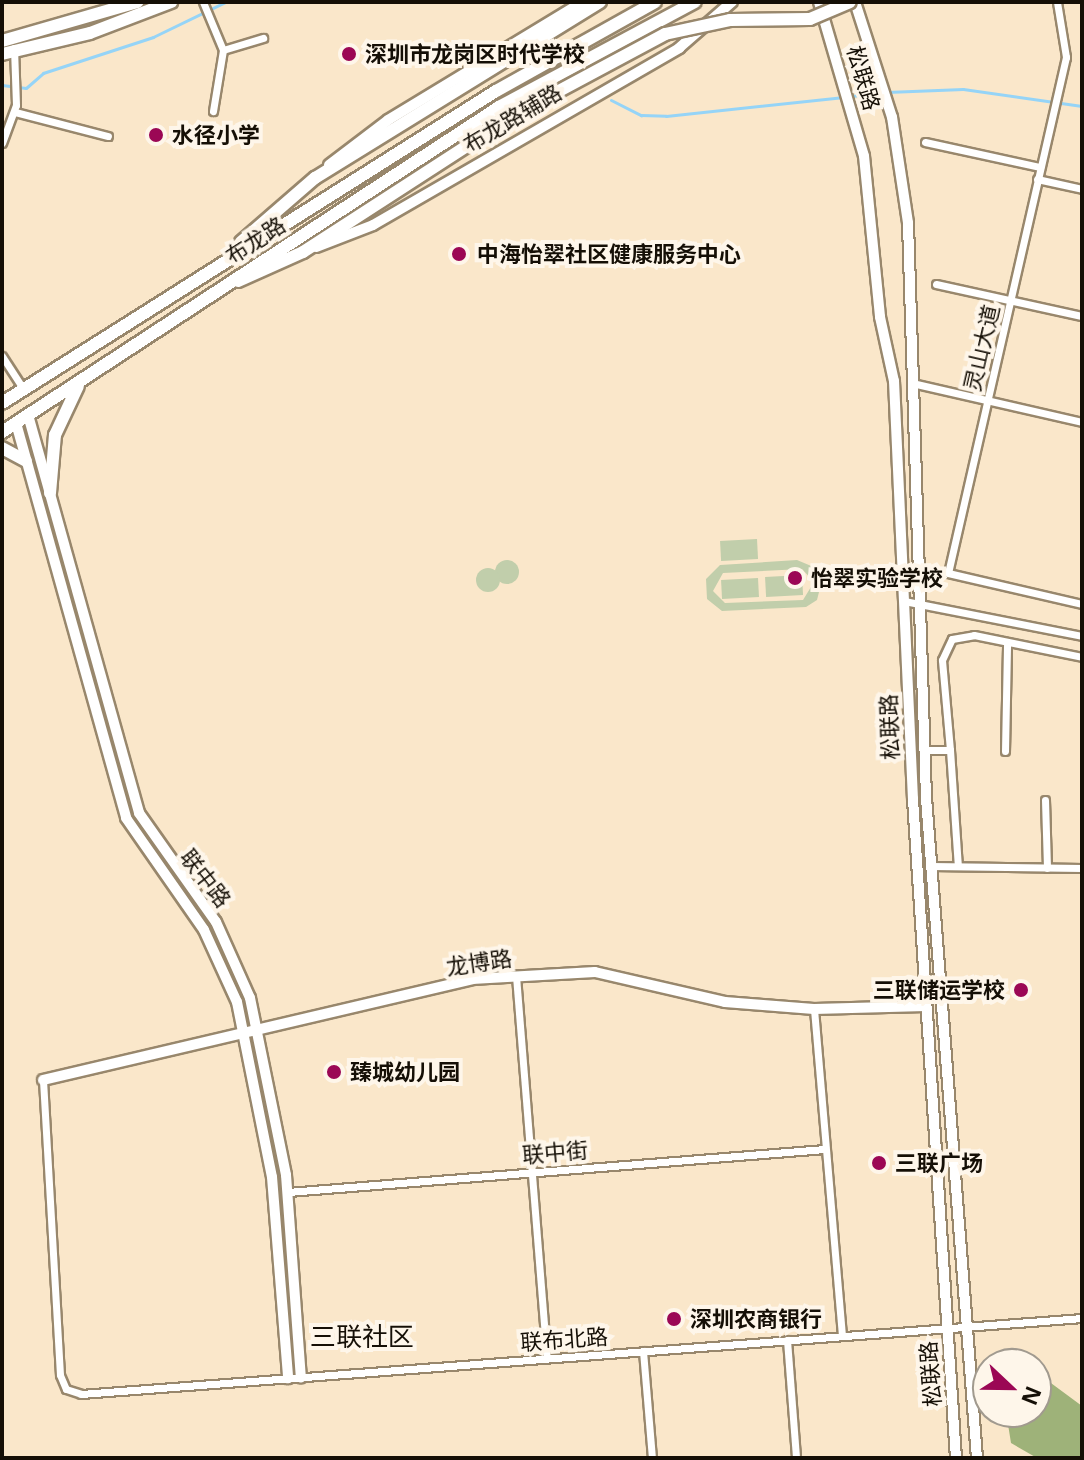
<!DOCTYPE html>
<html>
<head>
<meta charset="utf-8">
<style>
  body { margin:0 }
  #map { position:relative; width:1084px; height:1460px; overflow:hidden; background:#fae7ca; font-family:"Open Sans","Noto Sans SC",sans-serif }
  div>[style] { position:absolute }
  .green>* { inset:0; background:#c1ceab; transform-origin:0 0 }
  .round { border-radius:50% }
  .forest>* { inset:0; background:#9eb279 }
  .stream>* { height:3px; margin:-1.5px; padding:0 1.5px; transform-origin:1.5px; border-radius:1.5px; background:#95d4f7 }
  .roads { filter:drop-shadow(2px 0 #98876c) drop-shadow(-2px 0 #98876c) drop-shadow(0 2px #98876c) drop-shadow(0 -2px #98876c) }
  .street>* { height:7px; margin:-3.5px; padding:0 3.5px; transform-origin:3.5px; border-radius:3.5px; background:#fff }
  .secondary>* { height:10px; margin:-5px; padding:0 5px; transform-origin:5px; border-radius:5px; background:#fff }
  .primary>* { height:12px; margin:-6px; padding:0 6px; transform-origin:6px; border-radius:6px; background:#fff }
  .bridges { filter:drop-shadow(2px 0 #98876c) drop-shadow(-2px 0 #98876c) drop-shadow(0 2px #98876c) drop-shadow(0 -2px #98876c) }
  .primary-bridge>* { height:12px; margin:-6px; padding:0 6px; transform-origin:6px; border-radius:6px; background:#fff }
  .dots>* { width:22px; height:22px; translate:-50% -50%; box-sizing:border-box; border:4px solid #fef6ea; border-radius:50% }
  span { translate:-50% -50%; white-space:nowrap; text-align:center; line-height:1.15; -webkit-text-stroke:8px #fef6ea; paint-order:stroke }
  .poi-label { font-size:22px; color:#150f06; font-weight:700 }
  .left { translate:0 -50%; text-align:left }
  .right { translate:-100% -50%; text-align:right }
  .street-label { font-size:22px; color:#150f06 }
  .quarter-label { font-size:26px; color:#150f06 }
  .frame { position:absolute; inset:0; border:4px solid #150f06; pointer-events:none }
  .north { position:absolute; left:972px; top:1348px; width:80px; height:80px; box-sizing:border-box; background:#fef6ea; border:2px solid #a19a8f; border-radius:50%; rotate:112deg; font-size:22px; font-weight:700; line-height:32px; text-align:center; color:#150f06 }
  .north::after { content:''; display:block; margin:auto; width:28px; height:36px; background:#9b0755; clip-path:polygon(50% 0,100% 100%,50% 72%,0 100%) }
</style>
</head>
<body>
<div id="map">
  <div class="green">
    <div style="left:757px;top:539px;width:20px;height:37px;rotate:87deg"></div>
    <div class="round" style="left:495px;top:560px;width:24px;height:24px"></div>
    <div style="clip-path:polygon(evenodd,797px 560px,816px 568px,822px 580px,817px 600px,806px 607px,722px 611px,707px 599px,706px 579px,720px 565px,797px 560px,802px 569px,814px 582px,803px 600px,725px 603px,713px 591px,723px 573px,802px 569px)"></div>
    <div class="round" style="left:476px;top:568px;width:24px;height:24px"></div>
    <div style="left:802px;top:575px;width:20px;height:37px;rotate:87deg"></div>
    <div style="left:758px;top:578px;width:19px;height:37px;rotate:87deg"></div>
  </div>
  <div class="forest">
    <div style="clip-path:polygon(1036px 1372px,1082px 1406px,1082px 1458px,1037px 1458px,1011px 1443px,1006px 1412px,1036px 1412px)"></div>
  </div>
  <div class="stream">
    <div style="left:2px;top:85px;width:24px;rotate:7deg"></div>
    <div style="left:26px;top:88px;width:23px;rotate:-41deg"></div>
    <div style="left:43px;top:73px;width:116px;rotate:-18.1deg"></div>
    <div style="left:153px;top:37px;width:80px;rotate:-25.9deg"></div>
    <div style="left:887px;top:92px;width:76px;rotate:-2.3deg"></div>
    <div style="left:963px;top:89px;width:120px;rotate:8.1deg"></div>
    <div style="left:851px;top:96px;width:29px;rotate:-6deg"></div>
    <div style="left:611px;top:100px;width:34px;rotate:27deg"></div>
    <div style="left:641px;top:115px;width:25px;rotate:2deg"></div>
    <div style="left:666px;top:116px;width:179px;rotate:-6.1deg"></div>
  </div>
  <div class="roads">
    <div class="street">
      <div style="left:203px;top:2px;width:52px;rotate:67.4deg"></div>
      <div style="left:223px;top:50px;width:62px;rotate:99.3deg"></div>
      <div style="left:1057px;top:2px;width:56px;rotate:80.7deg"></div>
      <div style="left:1066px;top:57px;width:529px;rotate:102.88deg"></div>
      <div style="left:948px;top:573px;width:138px;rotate:13deg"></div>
      <div style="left:223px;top:50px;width:42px;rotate:-16.7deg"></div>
      <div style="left:15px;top:112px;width:96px;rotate:14.5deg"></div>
      <div style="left:925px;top:142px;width:118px;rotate:12.3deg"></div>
      <div style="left:2px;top:143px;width:40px;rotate:-69.8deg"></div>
      <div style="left:16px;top:105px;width:57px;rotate:-92deg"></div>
      <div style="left:1037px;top:179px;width:46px;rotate:12.5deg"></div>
      <div style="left:936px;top:284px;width:149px;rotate:12.4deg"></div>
      <div style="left:2px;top:356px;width:38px;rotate:57deg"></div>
      <div style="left:912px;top:383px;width:174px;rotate:12.9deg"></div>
      <div style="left:904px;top:601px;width:181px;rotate:11.1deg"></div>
      <div style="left:924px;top:750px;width:26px"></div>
      <div style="left:950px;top:750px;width:116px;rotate:86.1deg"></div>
      <div style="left:950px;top:750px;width:90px;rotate:-95.1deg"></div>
      <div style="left:942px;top:660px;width:23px;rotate:-65deg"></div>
      <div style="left:952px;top:639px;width:22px;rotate:-10deg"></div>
      <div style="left:974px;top:635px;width:110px;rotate:11.5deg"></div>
      <div style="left:1005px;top:751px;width:109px;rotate:-88.9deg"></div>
      <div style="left:1045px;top:800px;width:68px;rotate:88.3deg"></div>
      <div style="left:931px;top:866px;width:151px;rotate:0.8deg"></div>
      <div style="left:516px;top:976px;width:383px;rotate:85.4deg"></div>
      <div style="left:814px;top:1009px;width:328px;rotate:85.1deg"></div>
      <div style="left:43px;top:1080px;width:295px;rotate:86.7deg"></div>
      <div style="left:60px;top:1375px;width:15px;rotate:67deg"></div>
      <div style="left:66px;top:1389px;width:16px;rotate:18deg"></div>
      <div style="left:81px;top:1394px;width:1004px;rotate:-4.34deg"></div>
      <div style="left:288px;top:1192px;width:539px;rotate:-4.58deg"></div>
      <div style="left:787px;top:1340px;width:118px;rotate:85.6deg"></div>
      <div style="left:643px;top:1351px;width:107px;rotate:85.2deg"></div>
    </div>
    <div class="secondary">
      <div style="left:819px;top:2px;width:160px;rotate:73.7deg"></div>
      <div style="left:864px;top:156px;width:162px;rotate:84.3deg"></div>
      <div style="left:880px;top:317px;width:66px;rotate:77.7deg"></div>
      <div style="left:894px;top:381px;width:418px;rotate:87.4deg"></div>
      <div style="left:913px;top:799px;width:660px;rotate:86.27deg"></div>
      <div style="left:855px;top:2px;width:121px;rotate:72.2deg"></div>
      <div style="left:892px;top:117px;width:107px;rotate:81.4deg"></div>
      <div style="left:908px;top:223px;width:575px;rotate:88.21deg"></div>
      <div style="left:926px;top:798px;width:662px;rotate:85.58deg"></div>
      <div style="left:329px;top:165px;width:74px;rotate:-37.3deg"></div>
      <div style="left:388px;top:120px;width:228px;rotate:-31.2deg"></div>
      <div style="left:316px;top:247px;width:61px;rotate:-21.1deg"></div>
      <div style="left:373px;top:225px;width:354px;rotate:-30deg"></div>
      <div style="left:679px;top:48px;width:70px;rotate:-41deg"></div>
      <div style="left:28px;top:415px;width:413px;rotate:74.4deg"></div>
      <div style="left:139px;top:813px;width:133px;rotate:54.8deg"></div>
      <div style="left:216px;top:922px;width:83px;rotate:65.9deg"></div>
      <div style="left:250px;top:998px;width:181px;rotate:78.5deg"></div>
      <div style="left:286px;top:1175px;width:203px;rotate:85.8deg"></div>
      <div style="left:16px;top:423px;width:410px;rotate:74.4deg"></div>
      <div style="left:126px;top:818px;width:136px;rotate:55.1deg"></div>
      <div style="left:204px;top:930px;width:79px;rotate:65.4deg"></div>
      <div style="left:237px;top:1002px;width:178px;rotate:78.7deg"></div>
      <div style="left:272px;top:1177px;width:202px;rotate:85.4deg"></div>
      <div style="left:43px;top:1080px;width:441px;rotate:-13.2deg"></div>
      <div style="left:472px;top:979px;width:123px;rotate:-3.3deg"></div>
      <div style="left:595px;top:972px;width:133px;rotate:13deg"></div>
      <div style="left:725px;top:1002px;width:89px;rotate:4.5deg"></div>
      <div style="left:814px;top:1009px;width:112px;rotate:-1.5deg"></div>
    </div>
    <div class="primary">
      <div style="left:2px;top:41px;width:141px;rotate:-16.1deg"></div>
      <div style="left:2px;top:54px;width:90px;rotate:-13.4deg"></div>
      <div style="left:90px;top:33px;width:87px;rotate:-20.9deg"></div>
      <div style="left:241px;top:242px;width:98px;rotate:-40.9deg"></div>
      <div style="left:315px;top:178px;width:335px;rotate:-31.7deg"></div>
      <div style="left:238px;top:281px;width:71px;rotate:-24deg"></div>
      <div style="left:303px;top:252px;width:254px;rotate:-32.9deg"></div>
      <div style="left:2px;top:403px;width:584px;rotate:-32.28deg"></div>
      <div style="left:496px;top:91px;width:182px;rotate:-29.2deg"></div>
      <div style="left:2px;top:432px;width:594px;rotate:-33.18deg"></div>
      <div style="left:499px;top:107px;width:222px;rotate:-28.2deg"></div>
      <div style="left:2px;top:448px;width:27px;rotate:28deg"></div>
      <div style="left:50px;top:493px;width:58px;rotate:-85.1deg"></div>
      <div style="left:55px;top:435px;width:54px;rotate:-64.9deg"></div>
    </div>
  </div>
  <div class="bridges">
    <div class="primary-bridge">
      <div style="left:516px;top:114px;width:169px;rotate:-28.2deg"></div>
      <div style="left:665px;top:34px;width:66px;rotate:-12.2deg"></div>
      <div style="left:730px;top:20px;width:80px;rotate:-0.7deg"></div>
      <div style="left:810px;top:19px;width:43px;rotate:-23deg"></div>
    </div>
  </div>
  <div class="dots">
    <div style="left:349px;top:54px;background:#9b0755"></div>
    <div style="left:156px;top:135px;background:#9b0755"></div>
    <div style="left:459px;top:254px;background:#9b0755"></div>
    <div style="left:795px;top:578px;background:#9b0755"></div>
    <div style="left:1021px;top:990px;background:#9b0755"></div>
    <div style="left:334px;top:1072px;background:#9b0755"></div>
    <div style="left:879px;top:1163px;background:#9b0755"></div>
    <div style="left:674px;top:1319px;background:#9b0755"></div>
  </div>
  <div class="poi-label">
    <span class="left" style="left:365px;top:54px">深圳市龙岗区时代学校</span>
    <span class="left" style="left:172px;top:135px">水径小学</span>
    <span class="left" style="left:477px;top:254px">中海怡翠社区健康服务中心</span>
    <span class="left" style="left:811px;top:578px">怡翠实验学校</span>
    <span class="right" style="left:1005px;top:990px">三联储运学校</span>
    <span class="left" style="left:350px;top:1072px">臻城幼儿园</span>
    <span class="left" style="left:895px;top:1163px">三联广场</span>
    <span class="left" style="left:690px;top:1319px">深圳农商银行</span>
  </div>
  <div class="street-label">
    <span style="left:864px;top:78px;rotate:74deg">松联路</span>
    <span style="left:512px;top:118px;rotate:-31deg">布龙路辅路</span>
    <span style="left:255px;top:240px;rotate:-33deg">布龙路</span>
    <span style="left:981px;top:348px;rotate:-77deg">灵山大道</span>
    <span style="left:889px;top:727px;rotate:-92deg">松联路</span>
    <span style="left:206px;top:878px;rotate:52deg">联中路</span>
    <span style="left:479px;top:962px;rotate:-8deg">龙博路</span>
    <span style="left:555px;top:1152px;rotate:-5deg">联中街</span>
    <span style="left:564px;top:1339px;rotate:-4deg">联布北路</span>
    <span style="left:930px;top:1374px;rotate:-94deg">松联路</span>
  </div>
  <div class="quarter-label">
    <span style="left:362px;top:1337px">三联社区</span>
  </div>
  <div class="frame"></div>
  <div class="north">N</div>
</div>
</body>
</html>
